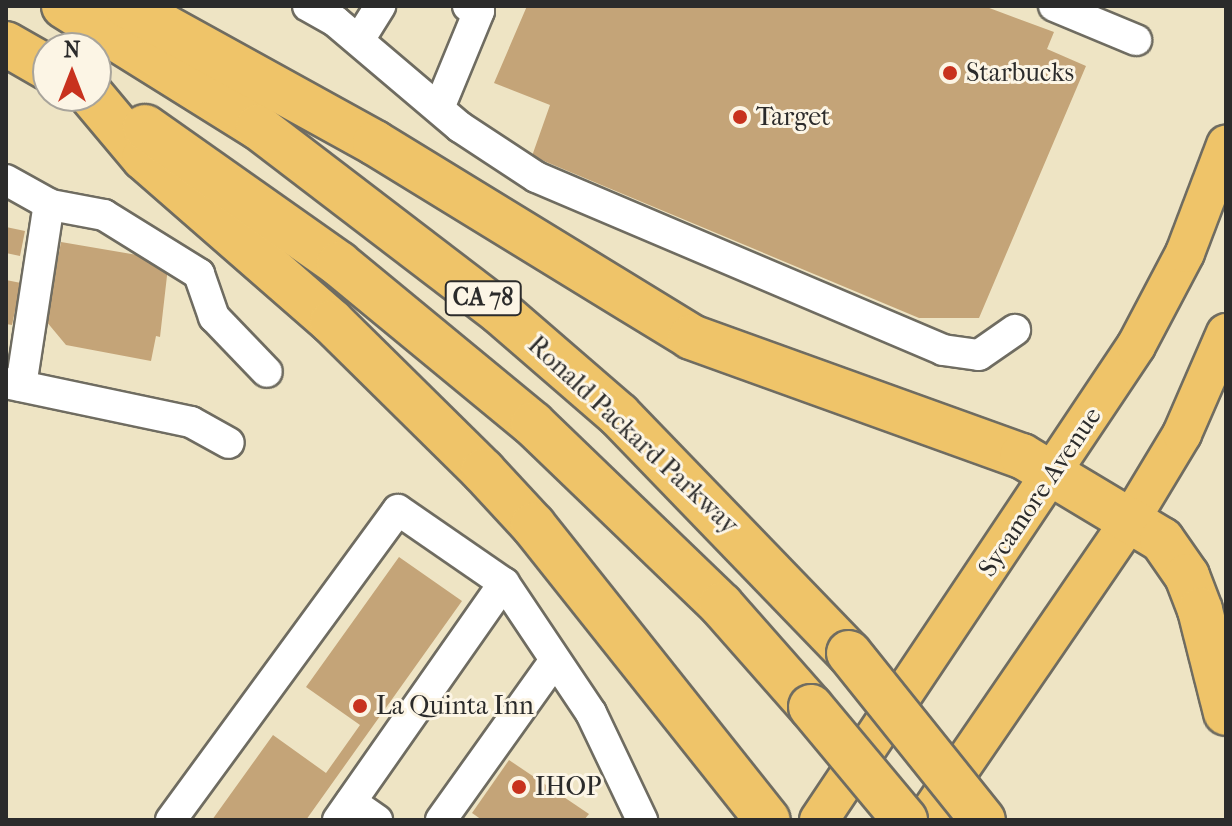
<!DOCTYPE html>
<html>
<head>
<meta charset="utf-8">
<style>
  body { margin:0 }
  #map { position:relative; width:1232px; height:826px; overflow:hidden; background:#eee4c4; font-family:"IM FELL French Canon",serif }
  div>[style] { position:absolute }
  .building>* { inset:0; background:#c4a478 }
  .roads { filter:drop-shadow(2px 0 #6f6c61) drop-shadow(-2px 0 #6f6c61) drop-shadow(0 2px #6f6c61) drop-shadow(0 -2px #6f6c61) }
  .minor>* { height:30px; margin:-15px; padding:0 15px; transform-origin:15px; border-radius:15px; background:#fff }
  .major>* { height:38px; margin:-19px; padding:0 19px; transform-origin:19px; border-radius:19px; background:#efc469 }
  .highway>* { height:44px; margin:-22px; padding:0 22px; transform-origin:22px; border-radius:22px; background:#efc469 }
  .bridges { filter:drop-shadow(2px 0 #6f6c61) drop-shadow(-2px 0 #6f6c61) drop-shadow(0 2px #6f6c61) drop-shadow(0 -2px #6f6c61) }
  .highway-bridge>* { height:44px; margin:-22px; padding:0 22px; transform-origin:22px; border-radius:22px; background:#efc469 }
  .dots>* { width:22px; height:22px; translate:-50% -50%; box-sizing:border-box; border:4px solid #fcf5e5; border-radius:50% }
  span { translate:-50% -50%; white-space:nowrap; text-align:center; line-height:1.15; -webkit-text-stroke:6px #fcf5e5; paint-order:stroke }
  .shield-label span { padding:2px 6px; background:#fcf5e5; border:2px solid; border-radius:6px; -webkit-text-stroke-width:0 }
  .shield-label { font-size:24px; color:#2b2b2b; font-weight:700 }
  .poi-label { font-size:26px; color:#2b2b2b }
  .left { translate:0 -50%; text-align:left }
  .street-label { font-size:26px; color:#2b2b2b }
  .frame { position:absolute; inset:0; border:8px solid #2b2b2b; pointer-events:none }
  .north { position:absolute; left:32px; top:32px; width:80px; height:80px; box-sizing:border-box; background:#fcf5e5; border:2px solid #a8a49b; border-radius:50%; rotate:0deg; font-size:22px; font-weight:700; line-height:32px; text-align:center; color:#2b2b2b }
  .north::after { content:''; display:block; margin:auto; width:28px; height:36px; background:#c8321e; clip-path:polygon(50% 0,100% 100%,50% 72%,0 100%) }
</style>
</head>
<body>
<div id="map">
  <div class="building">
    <div style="clip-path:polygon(527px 6px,984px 6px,1054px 32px,1047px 49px,1086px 66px,979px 318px,919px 318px,532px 156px,550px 105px,494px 83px)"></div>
    <div style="clip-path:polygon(6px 227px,25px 231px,20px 256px,6px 253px)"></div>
    <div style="clip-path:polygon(61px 242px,149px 257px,148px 263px,168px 267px,160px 337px,156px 336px,151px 361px,66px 345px,46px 321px)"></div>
    <div style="clip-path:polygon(6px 280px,21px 283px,12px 325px,6px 324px)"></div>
    <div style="clip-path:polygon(399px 557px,462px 601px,306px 820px,212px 820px,273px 735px,326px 773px,360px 725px,306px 687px)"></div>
    <div style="clip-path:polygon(509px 760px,589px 814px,584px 820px,482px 820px,472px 813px)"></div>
  </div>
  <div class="roads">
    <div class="minor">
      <div style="left:308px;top:6px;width:31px;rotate:29deg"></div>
      <div style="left:335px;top:21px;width:164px;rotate:40.3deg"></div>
      <div style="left:460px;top:127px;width:91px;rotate:33.3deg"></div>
      <div style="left:536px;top:177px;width:442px;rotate:23deg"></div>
      <div style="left:943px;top:350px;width:36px;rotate:8deg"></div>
      <div style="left:979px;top:355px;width:44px;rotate:-34.8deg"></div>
      <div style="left:1054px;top:6px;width:89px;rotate:22.5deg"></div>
      <div style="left:359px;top:40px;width:40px;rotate:-58deg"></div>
      <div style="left:439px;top:108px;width:105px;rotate:-67.6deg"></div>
      <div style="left:479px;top:11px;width:12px;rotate:-156deg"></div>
      <div style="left:6px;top:180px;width:51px;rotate:29.1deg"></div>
      <div style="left:51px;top:205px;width:54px;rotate:10.7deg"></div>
      <div style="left:104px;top:215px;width:112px;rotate:31.8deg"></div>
      <div style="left:199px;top:274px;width:46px;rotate:70.8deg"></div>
      <div style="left:214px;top:317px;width:76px;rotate:46.1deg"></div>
      <div style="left:6px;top:383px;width:189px;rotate:11.9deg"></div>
      <div style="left:191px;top:422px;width:43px;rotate:28.9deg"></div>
      <div style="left:21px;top:386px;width:184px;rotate:-81.3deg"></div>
      <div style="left:351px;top:802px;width:32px;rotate:35deg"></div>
      <div style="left:171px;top:820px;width:384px;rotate:-53.8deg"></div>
      <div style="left:398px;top:510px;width:129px;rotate:34.6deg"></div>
      <div style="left:504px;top:583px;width:156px;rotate:56.2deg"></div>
      <div style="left:591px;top:713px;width:119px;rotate:64.5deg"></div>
      <div style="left:338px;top:820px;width:289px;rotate:-55deg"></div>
      <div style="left:441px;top:820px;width:196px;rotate:-54.5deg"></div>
    </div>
    <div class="major">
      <div style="left:819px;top:820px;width:570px;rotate:-56.23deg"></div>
      <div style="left:1136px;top:346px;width:105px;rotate:-62.2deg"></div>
      <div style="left:1185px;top:253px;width:116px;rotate:-69.2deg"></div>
      <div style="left:925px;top:820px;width:361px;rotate:-55.6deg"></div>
      <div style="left:1129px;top:522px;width:103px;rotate:-58.9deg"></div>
      <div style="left:1182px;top:434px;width:110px;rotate:-66.5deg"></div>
    </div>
    <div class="highway">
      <div style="left:64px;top:6px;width:229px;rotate:32deg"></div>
      <div style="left:258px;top:127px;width:305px;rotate:37.4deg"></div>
      <div style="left:500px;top:312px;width:157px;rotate:40.9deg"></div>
      <div style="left:619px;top:415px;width:331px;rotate:46deg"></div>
      <div style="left:127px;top:6px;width:283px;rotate:28.9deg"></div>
      <div style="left:375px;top:143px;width:371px;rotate:31.5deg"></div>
      <div style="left:691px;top:337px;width:352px;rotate:19.8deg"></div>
      <div style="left:1022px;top:456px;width:163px;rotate:31deg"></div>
      <div style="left:1162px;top:540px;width:44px;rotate:55.2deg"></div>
      <div style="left:1187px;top:576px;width:36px;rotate:69deg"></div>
      <div style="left:1200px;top:610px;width:106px;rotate:75.8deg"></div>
      <div style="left:6px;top:44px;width:48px;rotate:29.7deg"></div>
      <div style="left:92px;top:96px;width:81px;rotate:50deg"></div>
      <div style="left:144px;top:158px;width:249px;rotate:41.1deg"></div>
      <div style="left:332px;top:322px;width:212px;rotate:44.6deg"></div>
      <div style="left:483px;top:471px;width:74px;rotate:47.2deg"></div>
      <div style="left:533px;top:525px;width:377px;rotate:51.5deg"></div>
      <div style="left:145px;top:127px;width:237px;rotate:35.2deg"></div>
      <div style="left:339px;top:264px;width:251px;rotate:39.5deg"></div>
      <div style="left:533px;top:424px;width:261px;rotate:43.9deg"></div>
      <div style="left:721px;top:605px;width:136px;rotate:48.6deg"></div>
    </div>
  </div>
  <div class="bridges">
    <div class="highway-bridge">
      <div style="left:849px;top:653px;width:214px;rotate:51.3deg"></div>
      <div style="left:811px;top:707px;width:147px;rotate:50.2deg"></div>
    </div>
  </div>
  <div class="dots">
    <div style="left:950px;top:73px;background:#c8321e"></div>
    <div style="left:740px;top:117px;background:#c8321e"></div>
    <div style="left:360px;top:706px;background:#c8321e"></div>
    <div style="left:519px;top:787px;background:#c8321e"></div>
  </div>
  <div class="shield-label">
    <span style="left:483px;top:298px">CA 78</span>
  </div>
  <div class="poi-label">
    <span class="left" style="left:966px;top:73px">Starbucks</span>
    <span class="left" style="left:756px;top:117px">Target</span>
    <span class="left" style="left:376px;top:706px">La Quinta Inn</span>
    <span class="left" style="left:535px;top:787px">IHOP</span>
  </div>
  <div class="street-label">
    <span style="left:633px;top:435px;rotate:43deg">Ronald Packard Parkway</span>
    <span style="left:1040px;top:492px;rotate:-56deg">Sycamore Avenue</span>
  </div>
  <div class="frame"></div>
  <div class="north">N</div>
</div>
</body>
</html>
